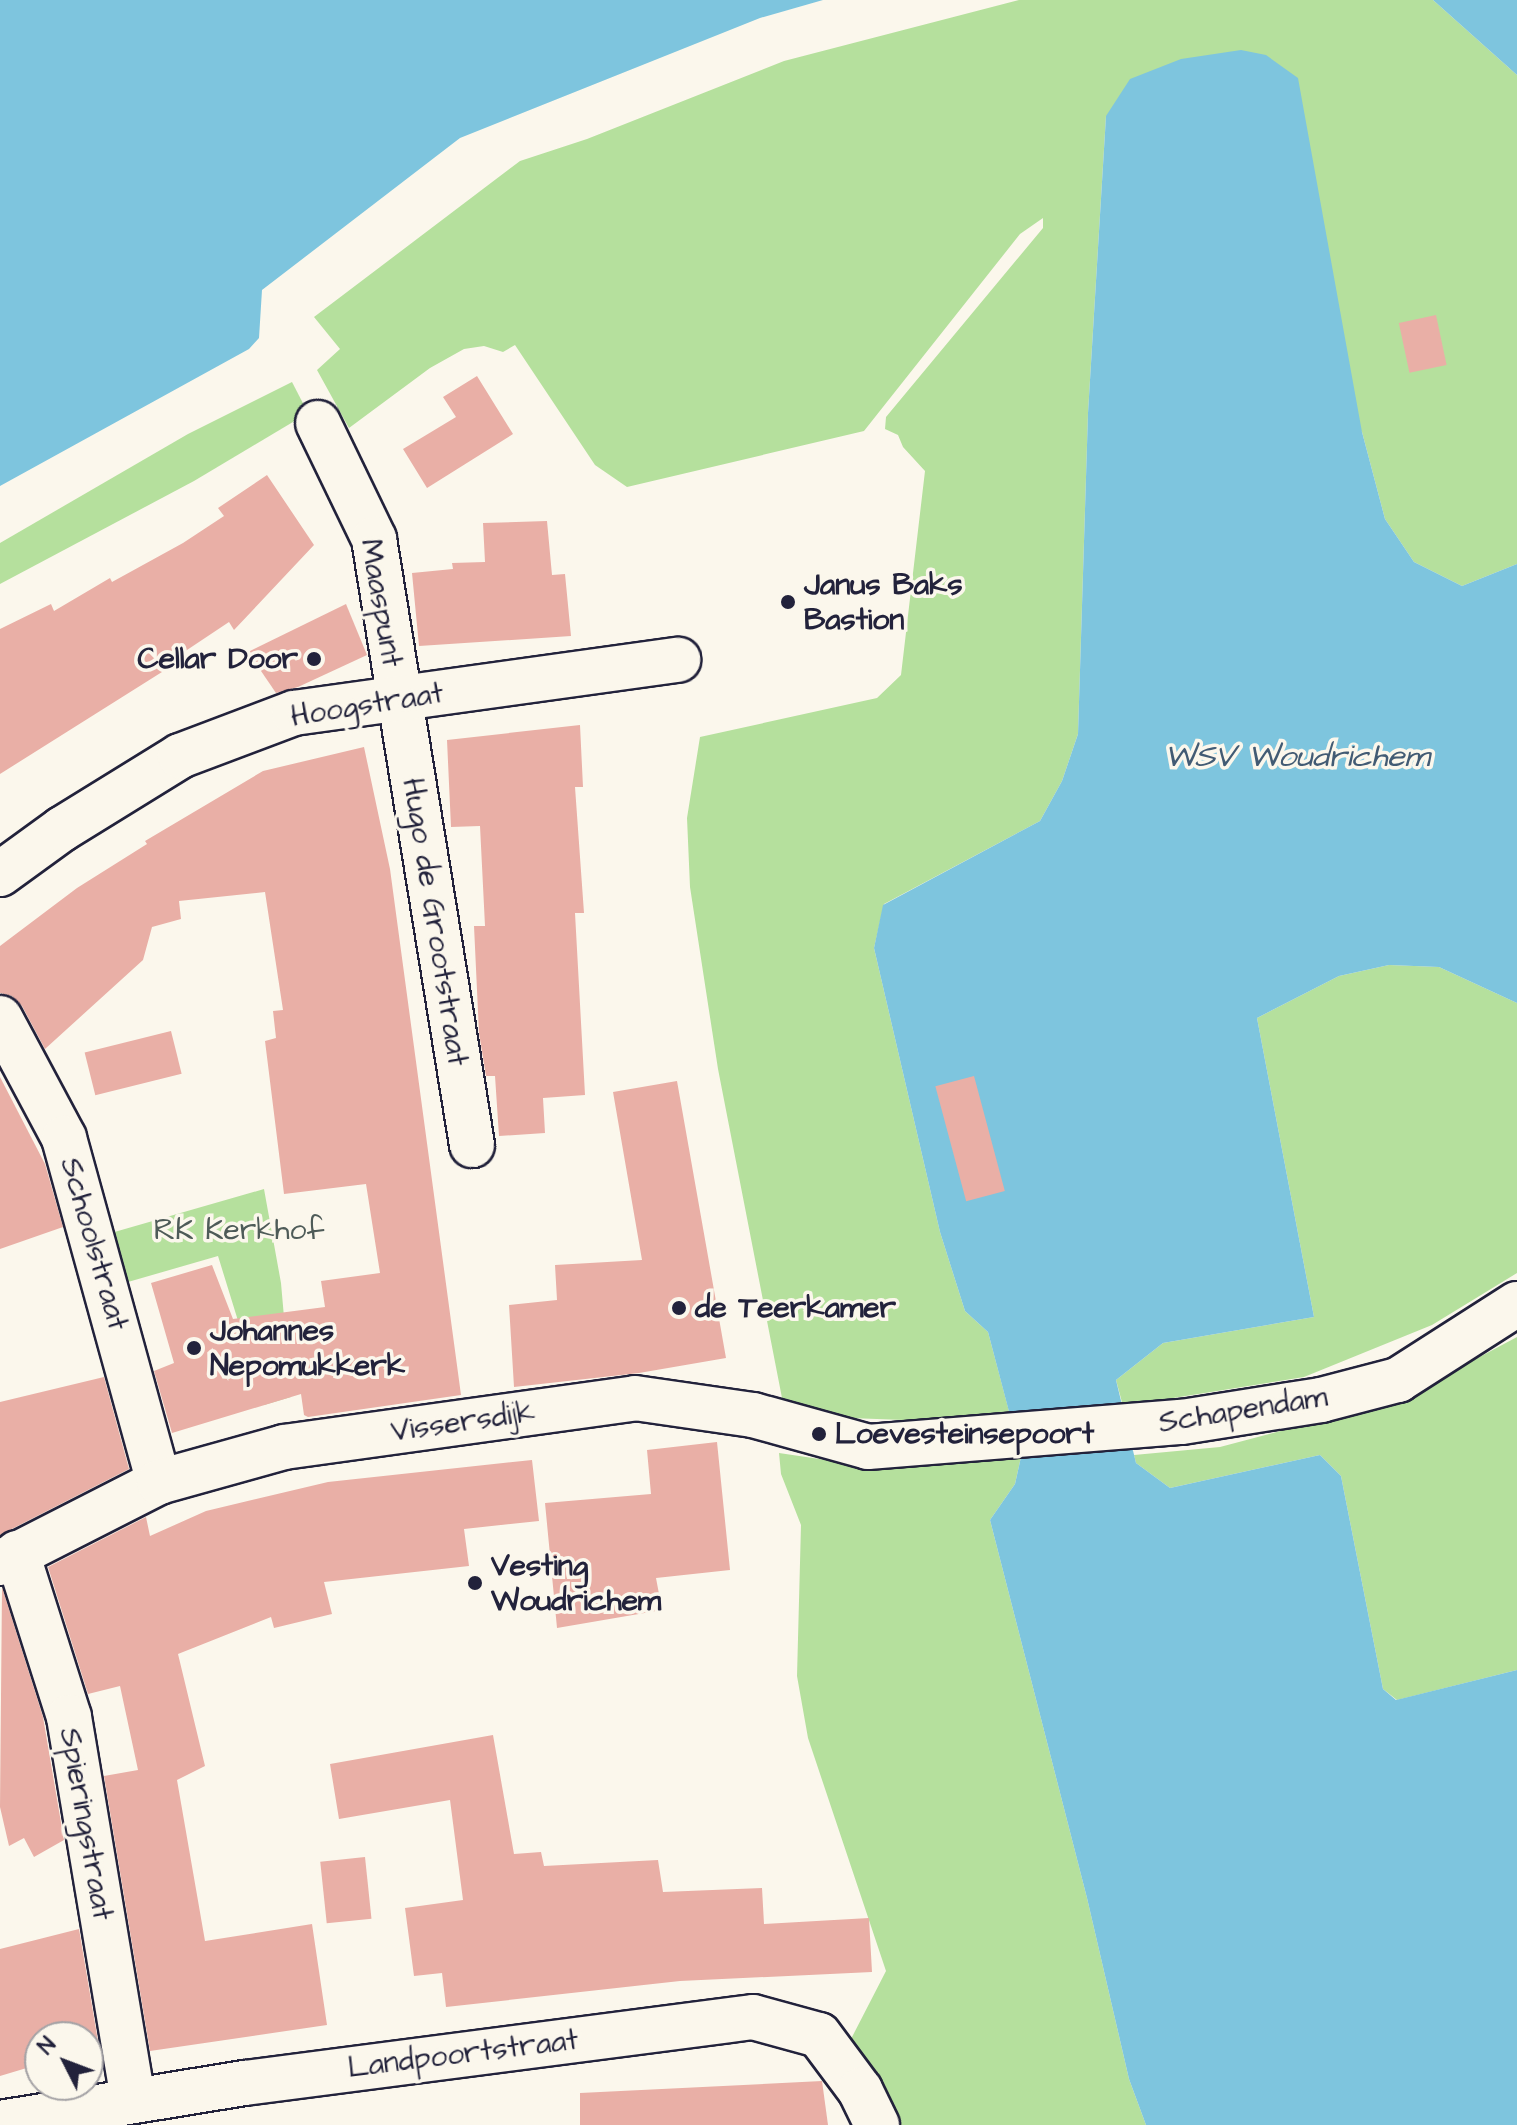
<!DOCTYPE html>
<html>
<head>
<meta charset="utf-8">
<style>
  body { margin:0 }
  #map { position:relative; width:1517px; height:2125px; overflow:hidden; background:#fbf7ec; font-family:"Architects Daughter",sans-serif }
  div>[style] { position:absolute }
  .green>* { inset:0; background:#b5e09d }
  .water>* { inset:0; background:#7ec5de }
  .building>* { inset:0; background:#e9afa6; transform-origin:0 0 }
  .roads { filter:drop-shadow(2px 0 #22223b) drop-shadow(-2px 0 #22223b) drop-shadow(0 2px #22223b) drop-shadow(0 -2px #22223b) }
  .street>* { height:44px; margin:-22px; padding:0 22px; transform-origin:22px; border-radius:22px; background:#fbf7ec }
  .secondary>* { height:44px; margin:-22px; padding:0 22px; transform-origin:22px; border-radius:22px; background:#fbf7ec }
  .dots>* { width:22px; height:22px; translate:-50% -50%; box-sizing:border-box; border:4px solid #fbf7ec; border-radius:50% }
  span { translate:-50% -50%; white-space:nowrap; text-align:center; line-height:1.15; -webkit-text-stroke:7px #fbf7ec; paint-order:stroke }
  .poi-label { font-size:30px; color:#22223b; font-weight:700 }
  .left { translate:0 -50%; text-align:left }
  .right { translate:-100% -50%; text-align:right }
  .street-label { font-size:30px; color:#22223b }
  .park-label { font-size:30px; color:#4e5b58 }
  .water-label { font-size:32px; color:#425b74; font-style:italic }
  .north { position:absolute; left:24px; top:2021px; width:80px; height:80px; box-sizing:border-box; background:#fbf7ec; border:2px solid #a4a2a5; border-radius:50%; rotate:312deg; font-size:22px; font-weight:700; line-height:32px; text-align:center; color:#22223b }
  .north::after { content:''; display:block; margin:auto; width:28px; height:36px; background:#22223b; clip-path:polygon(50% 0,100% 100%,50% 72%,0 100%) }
</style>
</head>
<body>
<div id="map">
  <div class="green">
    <div style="clip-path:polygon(1019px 0,1433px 0,1517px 75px,1517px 564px,1462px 586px,1414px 562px,1385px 519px,1362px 432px,1106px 116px,1088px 413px,1078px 734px,1062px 781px,1040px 821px,884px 904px,874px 948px,940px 1232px,965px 1311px,988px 1332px,1010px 1415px,932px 1421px,849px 1418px,782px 1398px,718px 1069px,690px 887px,687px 818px,700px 737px,877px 698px,901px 675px,925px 471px,903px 447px,898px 435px,885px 429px,886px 417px,1043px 228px,1043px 218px,1020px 234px,864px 431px,627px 487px,595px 465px,515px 345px,503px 352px,484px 346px,464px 349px,430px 368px,349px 428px,317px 370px,340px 349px,314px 317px,520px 161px,587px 139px,784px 61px)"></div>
    <div style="clip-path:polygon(292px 382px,308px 413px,194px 481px,0 584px,0 543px,188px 434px)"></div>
    <div style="clip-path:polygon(1389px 965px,1439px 967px,1517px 1003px,1517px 1273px,1432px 1325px,1304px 1377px,1123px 1406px,1116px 1380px,1163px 1343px,1314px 1317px,1257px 1018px,1339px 976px)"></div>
    <div style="clip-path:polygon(264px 1189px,281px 1283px,291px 1397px,264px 1405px,218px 1256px,128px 1282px,111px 1233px)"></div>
    <div style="clip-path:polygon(1517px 1337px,1517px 1670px,1397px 1700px,1383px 1689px,1341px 1476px,1320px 1455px,1170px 1488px,1136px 1463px,1134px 1455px,1220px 1447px,1399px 1400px)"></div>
    <div style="clip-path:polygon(779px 1453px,860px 1465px,1021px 1457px,1015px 1484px,990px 1520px,1087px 1898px,1129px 2079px,1146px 2125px,898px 2125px,851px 2039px,886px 1971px,808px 1738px,797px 1676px,801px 1525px,781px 1474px)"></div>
  </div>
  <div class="water">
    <div style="clip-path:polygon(0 0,823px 0,760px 18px,460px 138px,262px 290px,259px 338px,249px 349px,0 486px)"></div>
    <div style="clip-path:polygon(1433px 0,1517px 0,1517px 75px)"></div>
    <div style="clip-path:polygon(1241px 50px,1266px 55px,1298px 78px,1362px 432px,1385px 519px,1414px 562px,1462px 586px,1517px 564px,1517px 1003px,1439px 967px,1389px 965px,1339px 976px,1257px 1018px,1314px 1317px,1163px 1343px,1116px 1380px,1136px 1463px,1170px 1488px,1320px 1455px,1341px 1476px,1383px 1689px,1396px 1700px,1517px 1670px,1517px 2125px,1146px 2125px,1129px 2079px,1087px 1898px,990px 1520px,1015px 1484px,1021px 1457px,988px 1332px,965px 1311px,940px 1232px,874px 948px,883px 905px,1040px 821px,1062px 781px,1078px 734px,1088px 413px,1106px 116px,1130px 79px,1181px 59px)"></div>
  </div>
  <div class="building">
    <div style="left:1436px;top:315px;width:51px;height:38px;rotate:78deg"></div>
    <div style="clip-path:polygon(477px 376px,513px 434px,427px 488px,403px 449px,456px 417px,443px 397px)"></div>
    <div style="clip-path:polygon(267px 475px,314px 545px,234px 630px,229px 622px,160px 668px,162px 672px,0 774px,0 629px,51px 604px,54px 611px,110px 578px,112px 582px,183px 543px,224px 516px,218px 508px)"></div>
    <div style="clip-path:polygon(547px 521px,552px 575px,565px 574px,571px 636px,419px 646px,412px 573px,453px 569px,452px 563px,485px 562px,483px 523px)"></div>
    <div style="clip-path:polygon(346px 604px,367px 655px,298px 687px,276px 693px,248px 652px)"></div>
    <div style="clip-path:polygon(580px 725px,583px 787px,575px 787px,584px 913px,575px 913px,585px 1095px,543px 1098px,545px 1133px,499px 1136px,495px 1076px,486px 1076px,479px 1033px,474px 926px,485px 926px,480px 826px,451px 827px,447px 740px)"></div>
    <div style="clip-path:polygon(364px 747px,390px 869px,461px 1395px,308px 1417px,304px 1415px,301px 1394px,172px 1433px,154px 1371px,174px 1363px,151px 1283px,212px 1265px,233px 1319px,325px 1307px,321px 1281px,380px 1273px,366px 1184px,284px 1194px,265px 1041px,276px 1038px,273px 1011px,283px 1010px,265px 892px,179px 901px,181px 919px,152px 927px,143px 960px,45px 1049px,22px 1006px,12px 996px,0 993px,0 946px,77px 888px,147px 844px,145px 841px,263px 771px)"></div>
    <div style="left:171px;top:1031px;width:44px;height:89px;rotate:76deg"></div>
    <div style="left:974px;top:1076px;width:119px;height:40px;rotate:75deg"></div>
    <div style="clip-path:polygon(0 1077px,45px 1164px,63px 1227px,0 1249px)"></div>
    <div style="clip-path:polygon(677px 1081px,726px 1358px,639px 1373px,514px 1387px,509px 1305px,557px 1300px,555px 1265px,642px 1260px,613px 1092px)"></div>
    <div style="clip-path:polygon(104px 1377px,129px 1469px,0 1535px,0 1402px)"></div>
    <div style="clip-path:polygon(717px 1442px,730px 1570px,656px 1578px,662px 1610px,557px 1628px,545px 1503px,651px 1494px,647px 1450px)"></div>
    <div style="clip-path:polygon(532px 1460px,539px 1521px,464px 1529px,469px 1566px,324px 1582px,332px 1614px,274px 1628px,271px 1617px,178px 1654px,205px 1766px,177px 1780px,205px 1941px,312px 1924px,327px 2025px,150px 2051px,104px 1776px,138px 1770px,120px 1686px,88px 1694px,48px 1567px,146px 1517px,150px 1536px,206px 1511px,328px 1482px)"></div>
    <div style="clip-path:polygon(2px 1587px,43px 1717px,64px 1840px,34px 1857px,24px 1838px,9px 1846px,0 1807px)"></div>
    <div style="clip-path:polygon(493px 1735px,514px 1854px,541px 1852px,544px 1866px,658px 1860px,663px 1892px,762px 1888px,764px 1924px,869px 1918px,872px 1972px,680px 1981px,446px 2007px,442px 1973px,414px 1976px,405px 1908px,463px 1900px,450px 1800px,339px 1819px,330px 1764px)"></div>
    <div style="left:365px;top:1857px;width:62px;height:45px;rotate:84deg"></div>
    <div style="clip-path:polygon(79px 1929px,101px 2059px,88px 2061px,88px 2037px,40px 2037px,40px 2064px,0 2076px,0 1949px)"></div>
    <div style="clip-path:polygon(822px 2081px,828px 2125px,580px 2125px,580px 2093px)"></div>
  </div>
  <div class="roads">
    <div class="street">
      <div style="left:318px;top:423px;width:129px;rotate:64.2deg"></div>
      <div style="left:374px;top:539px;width:614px;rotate:80.81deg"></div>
      <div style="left:0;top:874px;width:77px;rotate:-36deg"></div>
      <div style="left:62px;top:829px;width:139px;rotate:-31.7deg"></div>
      <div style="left:180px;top:756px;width:122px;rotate:-20.7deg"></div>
      <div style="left:294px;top:713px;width:388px;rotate:-7.9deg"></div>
      <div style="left:0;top:1018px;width:136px;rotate:61.9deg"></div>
      <div style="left:64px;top:1138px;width:357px;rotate:74.6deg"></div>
      <div style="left:17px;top:1553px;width:172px;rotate:72.4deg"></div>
      <div style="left:69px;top:1717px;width:388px;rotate:80.5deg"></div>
      <div style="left:0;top:2123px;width:248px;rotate:-9.3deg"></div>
      <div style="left:245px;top:2083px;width:512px;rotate:-7.4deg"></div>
      <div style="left:753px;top:2017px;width:68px;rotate:15.3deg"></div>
      <div style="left:819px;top:2035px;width:69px;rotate:53.3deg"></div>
      <div style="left:860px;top:2090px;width:39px;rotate:64deg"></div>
    </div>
    <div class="secondary">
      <div style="left:0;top:1563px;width:178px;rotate:-27deg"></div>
      <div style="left:159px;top:1482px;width:130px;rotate:-15.6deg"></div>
      <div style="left:284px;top:1447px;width:354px;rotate:-7.9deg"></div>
      <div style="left:635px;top:1398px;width:119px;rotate:8.2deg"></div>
      <div style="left:753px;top:1415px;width:119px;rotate:15.5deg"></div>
      <div style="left:868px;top:1447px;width:315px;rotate:-4.6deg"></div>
      <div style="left:1182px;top:1422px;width:141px;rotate:-9deg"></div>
      <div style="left:1321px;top:1400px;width:80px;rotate:-14.6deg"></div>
      <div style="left:1398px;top:1380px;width:141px;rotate:-32.6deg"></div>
    </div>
  </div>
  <div class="dots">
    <div style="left:788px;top:602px;background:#22223b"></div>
    <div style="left:314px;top:659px;background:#22223b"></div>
    <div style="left:679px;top:1308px;background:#22223b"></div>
    <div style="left:194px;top:1348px;background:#22223b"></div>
    <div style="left:819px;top:1434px;background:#22223b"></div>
    <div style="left:475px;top:1583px;background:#22223b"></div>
  </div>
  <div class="poi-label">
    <span class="left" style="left:804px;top:602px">Janus Baks<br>Bastion</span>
    <span class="right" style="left:298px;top:659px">Cellar Door</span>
    <span class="left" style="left:695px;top:1308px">de Teerkamer</span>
    <span class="left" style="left:210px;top:1348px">Johannes<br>Nepomukkerk</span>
    <span class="left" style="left:835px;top:1434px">Loevesteinsepoort</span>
    <span class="left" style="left:491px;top:1583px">Vesting<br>Woudrichem</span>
  </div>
  <div class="street-label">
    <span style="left:381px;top:603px;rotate:80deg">Maaspunt</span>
    <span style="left:367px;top:705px;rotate:-9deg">Hoogstraat</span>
    <span style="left:435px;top:922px;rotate:81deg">Hugo de Grootstraat</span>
    <span style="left:94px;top:1244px;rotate:74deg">Schoolstraat</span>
    <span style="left:1243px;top:1410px;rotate:-9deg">Schapendam</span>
    <span style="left:463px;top:1422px;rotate:-8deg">Vissersdijk</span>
    <span style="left:86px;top:1824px;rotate:80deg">Spieringstraat</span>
    <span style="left:463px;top:2054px;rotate:-7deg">Landpoortstraat</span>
  </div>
  <div class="park-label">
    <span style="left:239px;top:1230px">RK Kerkhof</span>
  </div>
  <div class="water-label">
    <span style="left:1297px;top:757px">WSV Woudrichem</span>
  </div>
  <div class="north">N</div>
</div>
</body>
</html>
